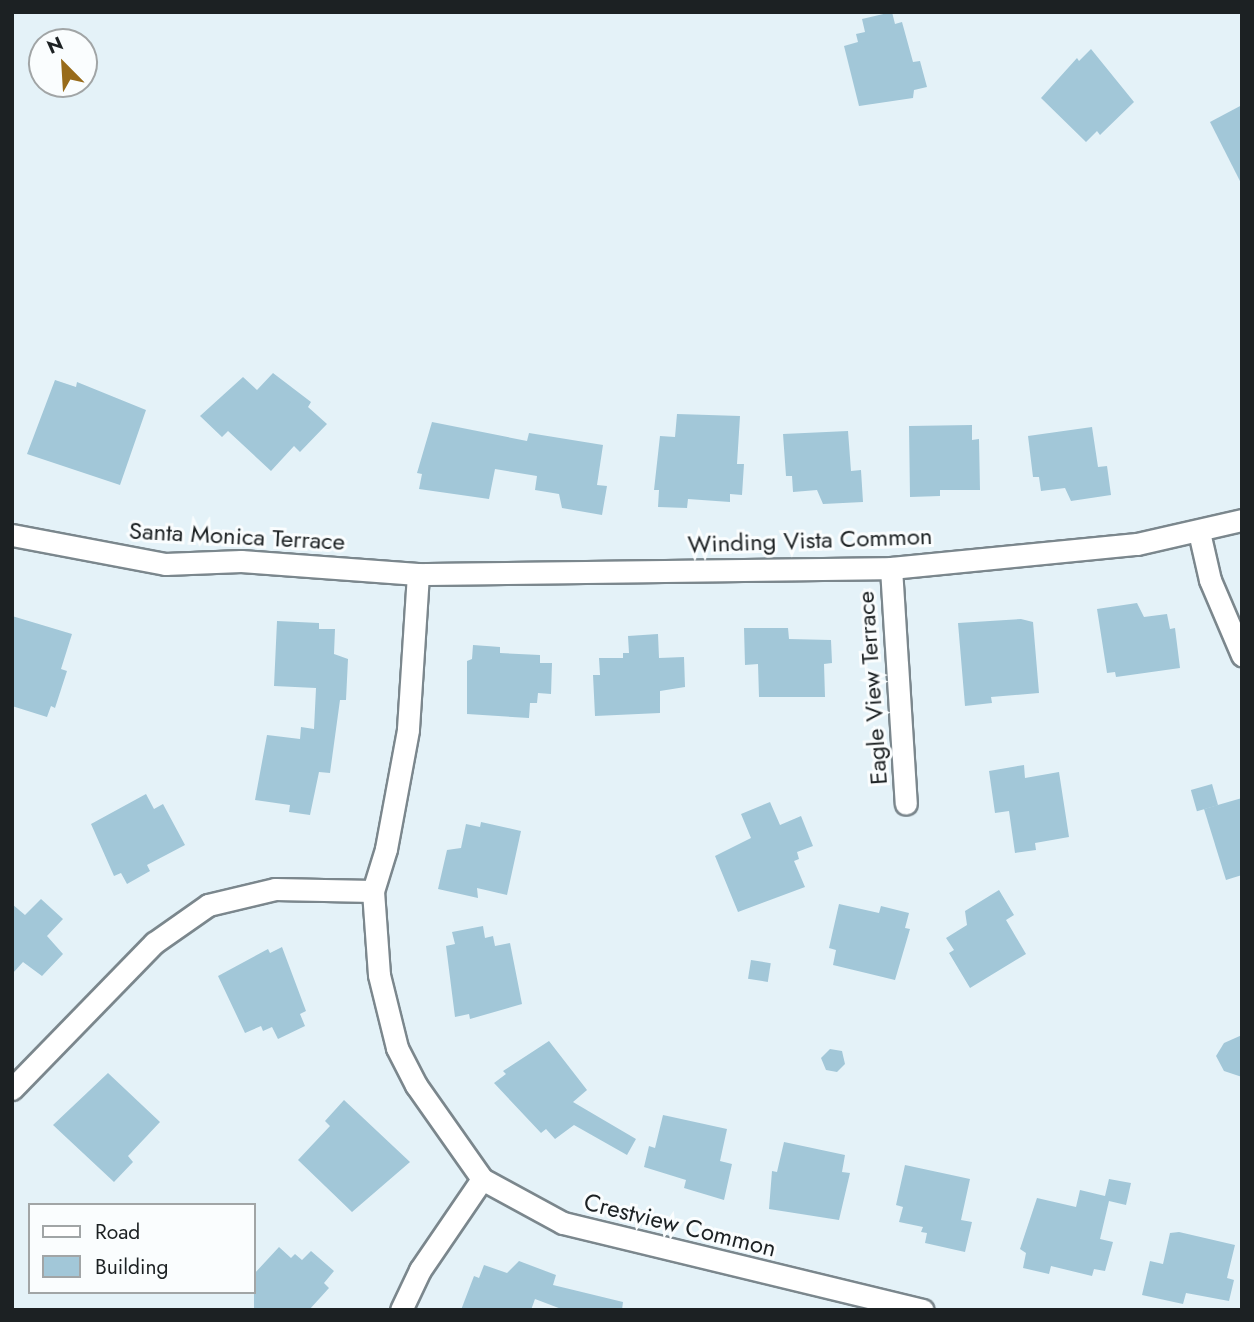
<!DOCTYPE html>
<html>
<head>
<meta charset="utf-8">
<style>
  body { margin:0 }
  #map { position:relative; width:1254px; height:1322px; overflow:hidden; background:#e4f2f8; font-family:Jost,sans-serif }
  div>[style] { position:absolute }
  .building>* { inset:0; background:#a2c7d8; transform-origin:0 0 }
  .roads { filter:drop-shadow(2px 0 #7b878d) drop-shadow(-2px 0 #7b878d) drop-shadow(0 2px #7b878d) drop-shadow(0 -2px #7b878d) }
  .minor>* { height:21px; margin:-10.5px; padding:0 10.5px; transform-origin:10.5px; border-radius:10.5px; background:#fff }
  span { translate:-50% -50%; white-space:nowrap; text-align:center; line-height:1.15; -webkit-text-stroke:6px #fafdfe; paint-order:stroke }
  .street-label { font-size:24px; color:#1c2123 }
  .frame { position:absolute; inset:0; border:14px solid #1c2123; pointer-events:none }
  .legend { position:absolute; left:28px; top:1203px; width:228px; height:91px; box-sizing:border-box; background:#fafdfe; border:2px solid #a1a5a6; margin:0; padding:9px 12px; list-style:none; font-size:21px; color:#1c2123 }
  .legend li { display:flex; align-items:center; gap:14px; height:35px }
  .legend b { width:35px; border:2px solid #a1a5a6 }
  .north { position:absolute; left:28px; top:28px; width:70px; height:70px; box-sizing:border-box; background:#fafdfe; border:2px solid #a1a5a6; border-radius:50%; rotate:336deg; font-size:19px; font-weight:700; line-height:28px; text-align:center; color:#1c2123 }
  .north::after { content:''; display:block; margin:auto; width:24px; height:32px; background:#986b1a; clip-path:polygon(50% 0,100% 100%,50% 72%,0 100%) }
</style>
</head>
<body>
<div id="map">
  <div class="building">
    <div style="clip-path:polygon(892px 12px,895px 24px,902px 22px,913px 62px,920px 61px,927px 87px,914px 90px,913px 98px,859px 106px,844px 46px,858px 42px,856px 34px,865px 32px,862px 19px)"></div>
    <div style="clip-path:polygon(1091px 49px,1134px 102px,1100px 135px,1097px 131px,1086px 142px,1041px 98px,1077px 58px,1079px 61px)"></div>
    <div style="clip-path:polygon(1242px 105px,1242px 185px,1210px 122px)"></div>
    <div style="clip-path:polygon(273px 373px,311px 402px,308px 407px,327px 424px,300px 452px,294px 446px,271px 471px,228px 431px,222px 437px,200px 416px,243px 377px,257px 390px)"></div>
    <div style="clip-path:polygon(55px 380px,76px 387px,77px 382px,146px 410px,120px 485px,27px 454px)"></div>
    <div style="clip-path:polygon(677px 414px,740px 416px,737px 464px,744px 464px,742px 495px,730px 494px,730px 502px,688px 499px,687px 508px,658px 507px,659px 490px,654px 490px,660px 436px,675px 437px)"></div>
    <div style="clip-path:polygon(432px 422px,527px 441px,529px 433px,603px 445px,597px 485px,607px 486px,602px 515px,562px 508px,559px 494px,535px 490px,537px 476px,495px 469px,489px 499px,419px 489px,422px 474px,417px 473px)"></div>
    <div style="clip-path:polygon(972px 425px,972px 440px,979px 439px,980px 490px,940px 490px,940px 496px,910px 497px,909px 426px)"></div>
    <div style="clip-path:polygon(1092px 427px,1098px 467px,1107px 466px,1111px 495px,1071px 501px,1065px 488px,1041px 491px,1039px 477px,1033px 477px,1028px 436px)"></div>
    <div style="clip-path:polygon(848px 431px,851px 471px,861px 470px,863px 502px,823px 504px,817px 490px,793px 492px,792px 476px,786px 476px,783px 434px)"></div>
    <div style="clip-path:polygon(1137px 603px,1144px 617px,1167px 614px,1170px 629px,1175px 628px,1180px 668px,1116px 677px,1115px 672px,1107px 673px,1097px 609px)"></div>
    <div style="clip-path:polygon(12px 616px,72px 634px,61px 669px,67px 671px,55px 708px,51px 706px,47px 717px,12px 706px)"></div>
    <div style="clip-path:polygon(1021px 619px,1033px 622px,1039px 693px,991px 697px,992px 703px,965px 706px,958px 623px)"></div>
    <div style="clip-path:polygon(277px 621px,319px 623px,319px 629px,335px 629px,334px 654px,348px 659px,346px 700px,340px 700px,330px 773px,319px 772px,310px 815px,289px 812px,290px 805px,255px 800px,267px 735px,300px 739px,301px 727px,314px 729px,316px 688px,274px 686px)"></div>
    <div style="clip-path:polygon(744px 628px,788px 628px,789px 639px,831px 640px,832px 663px,824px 664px,825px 697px,759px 697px,758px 664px,745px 665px)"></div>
    <div style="clip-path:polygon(658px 634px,659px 658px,684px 657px,685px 687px,660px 691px,660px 713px,595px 716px,593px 675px,600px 675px,599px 658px,623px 658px,623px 653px,629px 653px,628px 636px)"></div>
    <div style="clip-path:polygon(473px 645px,500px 647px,500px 653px,540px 655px,540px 663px,552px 663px,551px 694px,538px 693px,537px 703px,530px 703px,529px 718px,467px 714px,467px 661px,472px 659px)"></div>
    <div style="clip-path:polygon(1024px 765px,1025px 778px,1059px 772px,1069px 837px,1035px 843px,1036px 850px,1015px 853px,1009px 811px,995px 813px,989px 771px)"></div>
    <div style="left:1212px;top:784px;width:22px;height:22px;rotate:74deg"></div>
    <div style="clip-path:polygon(146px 794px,154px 809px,163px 804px,185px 845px,147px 865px,150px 871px,127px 884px,121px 873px,114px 876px,91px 824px)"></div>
    <div style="clip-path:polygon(1242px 798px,1242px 875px,1226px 880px,1204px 809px)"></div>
    <div style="clip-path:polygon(770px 802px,780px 825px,801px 816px,813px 846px,797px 852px,799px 859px,794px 861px,805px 887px,738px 912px,715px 856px,751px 838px,741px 814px)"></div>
    <div style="clip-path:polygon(481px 822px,521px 831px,507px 895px,477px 888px,478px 898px,438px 889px,447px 850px,461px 848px,466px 824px,480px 827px)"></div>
    <div style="clip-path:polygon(999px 890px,1014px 915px,1006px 920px,1026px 954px,970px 988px,949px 953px,954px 950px,946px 938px,967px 925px,965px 911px)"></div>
    <div style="clip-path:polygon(41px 899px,63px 919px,47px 936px,63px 954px,42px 976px,23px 962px,12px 974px,12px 904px,25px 915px)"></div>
    <div style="clip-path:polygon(839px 904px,879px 913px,881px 906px,909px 913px,905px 928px,910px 929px,895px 980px,833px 965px,836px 950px,829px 948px)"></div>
    <div style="clip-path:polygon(483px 926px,485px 938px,493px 936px,495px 946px,510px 943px,522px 1004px,470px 1019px,469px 1014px,455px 1017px,446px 946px,455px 944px,452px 932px)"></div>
    <div style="clip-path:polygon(282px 947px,306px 1011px,300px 1014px,305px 1026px,278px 1039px,272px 1027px,263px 1031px,261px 1026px,245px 1033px,218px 976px,268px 949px,270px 953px)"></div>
    <div style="left:751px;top:960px;width:20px;height:19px;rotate:9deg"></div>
    <div style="clip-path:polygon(1242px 1035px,1242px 1077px,1224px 1071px,1216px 1056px,1224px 1043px)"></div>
    <div style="clip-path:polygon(549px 1041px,587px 1090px,573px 1102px,636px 1139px,627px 1155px,574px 1125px,555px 1139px,546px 1129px,541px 1133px,494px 1083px,506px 1074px,503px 1071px)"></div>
    <div style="clip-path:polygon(830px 1049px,842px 1051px,845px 1064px,837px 1072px,826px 1070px,821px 1058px)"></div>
    <div style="clip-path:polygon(108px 1073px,160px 1122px,128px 1156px,133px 1162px,114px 1182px,53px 1125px)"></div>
    <div style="clip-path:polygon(344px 1100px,410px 1162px,352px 1212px,298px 1160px,330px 1126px,325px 1121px)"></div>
    <div style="clip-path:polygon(663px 1115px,727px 1129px,720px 1161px,732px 1164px,724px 1200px,684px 1188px,686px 1180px,644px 1167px,649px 1146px,655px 1148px)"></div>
    <div style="clip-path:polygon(784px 1142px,845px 1155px,842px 1172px,850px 1173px,839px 1220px,769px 1209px,772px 1171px,777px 1172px)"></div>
    <div style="clip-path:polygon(905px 1165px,970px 1179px,961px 1220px,972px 1222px,965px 1252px,925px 1243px,927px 1233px,921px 1232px,923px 1227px,899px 1222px,903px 1207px,896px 1205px)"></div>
    <div style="clip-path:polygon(1109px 1179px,1131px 1183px,1126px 1205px,1109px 1201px,1100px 1239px,1113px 1242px,1105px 1271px,1094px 1269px,1092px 1276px,1051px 1266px,1049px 1274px,1023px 1268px,1026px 1253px,1020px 1249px,1037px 1198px,1076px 1207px,1080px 1190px,1105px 1196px)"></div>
    <div style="clip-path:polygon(1179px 1232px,1235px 1245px,1227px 1278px,1234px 1280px,1229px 1301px,1186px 1293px,1183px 1304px,1142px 1295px,1150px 1261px,1163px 1264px,1170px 1233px)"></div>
    <div style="clip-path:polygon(279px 1247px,291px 1258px,295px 1254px,302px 1260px,311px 1251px,334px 1271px,324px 1283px,329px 1288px,309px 1310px,254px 1310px,254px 1274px)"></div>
    <div style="clip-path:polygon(519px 1261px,556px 1275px,553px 1285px,623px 1302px,622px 1310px,564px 1310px,535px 1299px,531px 1310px,461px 1310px,474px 1276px,479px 1278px,484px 1265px,507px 1273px)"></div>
  </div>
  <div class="roads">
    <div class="minor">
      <div style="left:1199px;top:532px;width:49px;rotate:77.1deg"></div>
      <div style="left:1210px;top:580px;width:82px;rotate:66.9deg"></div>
      <div style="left:12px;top:535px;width:156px;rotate:10.7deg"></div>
      <div style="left:165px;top:564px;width:76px;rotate:-2.3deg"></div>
      <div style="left:241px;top:561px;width:177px;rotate:4.2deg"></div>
      <div style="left:418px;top:574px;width:473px;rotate:-0.7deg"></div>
      <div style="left:891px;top:568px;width:247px;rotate:-5.6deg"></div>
      <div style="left:1137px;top:544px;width:108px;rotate:-12.9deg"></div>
      <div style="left:891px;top:568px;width:236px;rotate:86.4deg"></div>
      <div style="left:418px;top:574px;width:156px;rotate:93.7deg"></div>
      <div style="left:408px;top:730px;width:121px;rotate:100.5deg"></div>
      <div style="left:386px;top:849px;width:44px;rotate:107.2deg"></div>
      <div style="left:373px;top:891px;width:84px;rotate:85.9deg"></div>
      <div style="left:379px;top:975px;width:75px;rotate:76.1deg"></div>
      <div style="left:397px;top:1048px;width:42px;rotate:62.8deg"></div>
      <div style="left:416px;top:1085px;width:115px;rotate:54.9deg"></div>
      <div style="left:482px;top:1179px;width:92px;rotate:28.5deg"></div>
      <div style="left:563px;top:1223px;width:370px;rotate:13.6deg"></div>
      <div style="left:12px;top:1089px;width:204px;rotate:-45.8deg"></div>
      <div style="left:154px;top:943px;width:66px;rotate:-35.1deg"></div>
      <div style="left:208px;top:905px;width:69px;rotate:-13.4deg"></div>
      <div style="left:275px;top:889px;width:98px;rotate:1.2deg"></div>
      <div style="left:401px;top:1310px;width:44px;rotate:-64.6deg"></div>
      <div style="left:420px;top:1270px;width:110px;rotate:-55.7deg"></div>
    </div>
  </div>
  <div class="street-label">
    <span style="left:237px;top:536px;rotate:3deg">Santa Monica Terrace</span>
    <span style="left:810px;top:540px;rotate:-2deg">Winding Vista Common</span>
    <span style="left:872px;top:688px;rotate:-94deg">Eagle View Terrace</span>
    <span style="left:680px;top:1225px;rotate:14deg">Crestview Common</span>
  </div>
  <div class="frame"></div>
  <ul class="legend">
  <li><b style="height:9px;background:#fff"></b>Road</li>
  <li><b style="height:19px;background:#a2c7d8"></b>Building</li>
  </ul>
  <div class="north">N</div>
</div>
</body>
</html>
